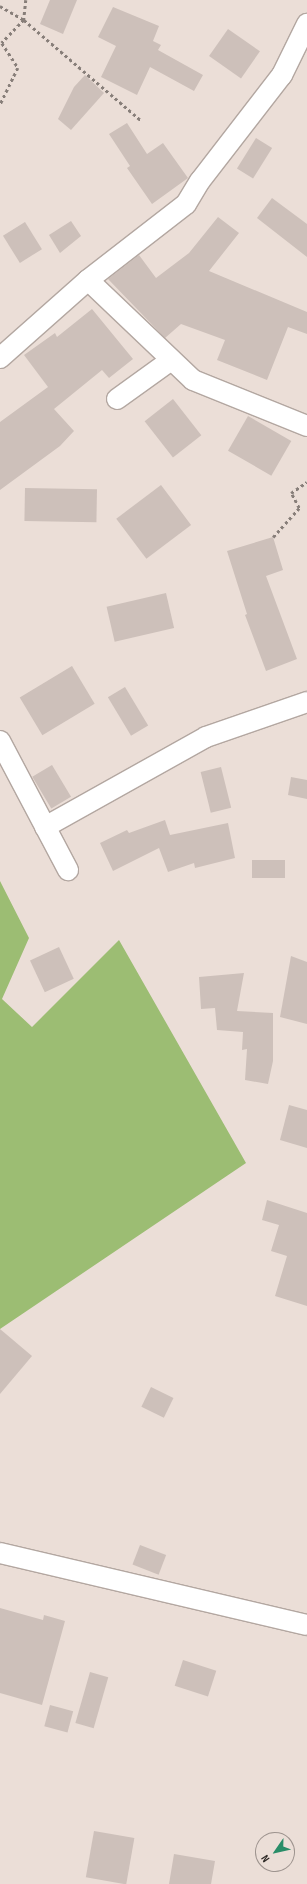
<!DOCTYPE html>
<html>
<head>
<meta charset="utf-8">
<style>
  body { margin:0 }
  #map { position:relative; width:307px; height:1884px; overflow:hidden; background:#ebded7; font-family:"Sofia Sans Condensed",sans-serif }
  div>[style] { position:absolute }
  .forest>* { inset:0; background:#9cbd73 }
  .building>* { inset:0; background:#cdc0ba; transform-origin:0 0 }
  .path>* { height:2.5px; margin-top:-1.25px; transform-origin:0; background:repeating-linear-gradient(90deg,#877e79 0 3px,transparent 0 6px) }
  .roads { filter:drop-shadow(1px 0 #b3a7a1) drop-shadow(-1px 0 #b3a7a1) drop-shadow(0 1px #b3a7a1) drop-shadow(0 -1px #b3a7a1) }
  .street>* { height:20px; margin:-10px; padding:0 10px; transform-origin:10px; border-radius:10px; background:#fff }
  span { translate:-50% -50%; white-space:nowrap; text-align:center; line-height:1.15; -webkit-text-stroke:3px #ebded7; paint-order:stroke }
  .north { position:absolute; left:255px; top:1832px; width:40px; height:40px; box-sizing:border-box; background:#ebded7; border:1px solid #9e948f; border-radius:50%; rotate:236deg; font-size:11px; font-weight:700; line-height:16px; text-align:center; color:#2b2623 }
  .north::after { content:''; display:block; margin:auto; width:14px; height:18px; background:#298d68; clip-path:polygon(50% 0,100% 100%,50% 72%,0 100%) }
</style>
</head>
<body>
<div id="map">
  <div class="forest">
    <div style="clip-path:polygon(0 881px,29px 938px,2px 999px,32px 1027px,119px 940px,246px 1163px,0 1329px)"></div>
  </div>
  <div class="building">
    <div style="clip-path:polygon(50px 0,77px 0,63px 34px,40px 24px)"></div>
    <div style="clip-path:polygon(113px 7px,159px 26px,153px 41px,161px 45px,158px 50px,203px 75px,194px 91px,150px 67px,137px 95px,101px 77px,116px 46px,98px 37px)"></div>
    <div style="left:228px;top:29px;width:39px;height:33px;rotate:35deg"></div>
    <div style="clip-path:polygon(85px 75px,104px 93px,71px 130px,58px 119px,74px 87px)"></div>
    <div style="clip-path:polygon(127px 123px,147px 154px,163px 143px,188px 178px,152px 204px,127px 168px,130px 166px,109px 134px)"></div>
    <div style="left:256px;top:138px;width:19px;height:36px;rotate:32deg"></div>
    <div style="clip-path:polygon(272px 198px,307px 224px,307px 257px,257px 218px)"></div>
    <div style="clip-path:polygon(218px 217px,239px 233px,209px 271px,307px 312px,307px 334px,288px 327px,267px 380px,217px 360px,225px 340px,181px 324px,165px 338px,108px 279px,139px 255px,156px 278px,189px 253px)"></div>
    <div style="clip-path:polygon(71px 221px,81px 236px,60px 253px,49px 235px)"></div>
    <div style="left:25px;top:222px;width:32px;height:26px;rotate:58deg"></div>
    <div style="clip-path:polygon(92px 309px,133px 359px,109px 378px,102px 370px,54px 409px,74px 431px,60px 446px,0 490px,0 422px,48px 387px,24px 355px,55px 333px,57px 337px)"></div>
    <div style="left:173px;top:399px;width:46px;height:36px;rotate:52deg"></div>
    <div style="left:248px;top:416px;width:50px;height:40px;rotate:30deg"></div>
    <div style="left:161px;top:485px;width:50px;height:56px;rotate:53deg"></div>
    <div style="left:25px;top:488px;width:72px;height:33px;rotate:1deg"></div>
    <div style="clip-path:polygon(273px 537px,283px 570px,266px 576px,297px 659px,266px 671px,245px 615px,247px 614px,227px 551px)"></div>
    <div style="left:166px;top:593px;width:36px;height:61px;rotate:77deg"></div>
    <div style="left:72px;top:666px;width:44px;height:61px;rotate:59deg"></div>
    <div style="left:125px;top:687px;width:45px;height:20px;rotate:59deg"></div>
    <div style="left:52px;top:765px;width:37px;height:23px;rotate:59deg"></div>
    <div style="left:221px;top:767px;width:42px;height:21px;rotate:76deg"></div>
    <div style="clip-path:polygon(291px 777px,307px 780px,307px 799px,288px 795px)"></div>
    <div style="clip-path:polygon(165px 820px,170px 835px,228px 823px,235px 858px,195px 868px,194px 863px,168px 872px,159px 848px,113px 871px,100px 843px,127px 830px,129px 833px)"></div>
    <div style="left:285px;top:860px;width:18px;height:33px;rotate:90deg"></div>
    <div style="left:59px;top:947px;width:35px;height:32px;rotate:65deg"></div>
    <div style="clip-path:polygon(291px 956px,307px 962px,307px 1024px,280px 1017px)"></div>
    <div style="clip-path:polygon(244px 973px,237px 1011px,273px 1013px,273px 1061px,268px 1084px,245px 1080px,247px 1049px,242px 1050px,243px 1032px,217px 1030px,215px 1008px,201px 1009px,199px 977px)"></div>
    <div style="clip-path:polygon(289px 1105px,307px 1110px,307px 1148px,280px 1140px)"></div>
    <div style="clip-path:polygon(267px 1200px,307px 1213px,307px 1306px,275px 1296px,287px 1256px,271px 1251px,279px 1225px,262px 1220px)"></div>
    <div style="clip-path:polygon(0 1329px,32px 1356px,0 1394px)"></div>
    <div style="left:151px;top:1387px;width:25px;height:22px;rotate:26deg"></div>
    <div style="left:140px;top:1545px;width:28px;height:21px;rotate:21deg"></div>
    <div style="clip-path:polygon(0 1608px,43px 1620px,44px 1615px,65px 1621px,42px 1705px,0 1693px)"></div>
    <div style="left:183px;top:1660px;width:35px;height:27px;rotate:18deg"></div>
    <div style="left:90px;top:1672px;width:19px;height:53px;rotate:16deg"></div>
    <div style="left:50px;top:1705px;width:24px;height:22px;rotate:15deg"></div>
    <div style="left:94px;top:1831px;width:41px;height:47px;rotate:10deg"></div>
    <div style="clip-path:polygon(174px 1854px,215px 1861px,211px 1884px,169px 1884px)"></div>
  </div>
  <div class="path">
    <div style="left:26px;top:0;width:20px;rotate:96deg"></div>
    <div style="left:24px;top:20px;width:155px;rotate:40.6deg"></div>
    <div style="left:0;top:6px;width:28px;rotate:30deg"></div>
    <div style="left:24px;top:20px;width:32px;rotate:134deg"></div>
    <div style="left:2px;top:43px;width:30px;rotate:57deg"></div>
    <div style="left:18px;top:68px;width:41px;rotate:115.9deg"></div>
    <div style="left:273px;top:537px;width:39px;rotate:-48deg"></div>
    <div style="left:299px;top:508px;width:17px;rotate:-118deg"></div>
    <div style="left:291px;top:493px;width:19px;rotate:-35deg"></div>
  </div>
  <div class="roads">
    <div class="street">
      <div style="left:88px;top:280px;width:145px;rotate:43.6deg"></div>
      <div style="left:193px;top:380px;width:123px;rotate:22deg"></div>
      <div style="left:0;top:358px;width:118px;rotate:-41.6deg"></div>
      <div style="left:88px;top:280px;width:124px;rotate:-37.8deg"></div>
      <div style="left:186px;top:204px;width:27px;rotate:-59deg"></div>
      <div style="left:200px;top:181px;width:134px;rotate:-52.3deg"></div>
      <div style="left:282px;top:75px;width:57px;rotate:-63.9deg"></div>
      <div style="left:117px;top:399px;width:67px;rotate:-35.8deg"></div>
      <div style="left:0;top:741px;width:146px;rotate:62.2deg"></div>
      <div style="left:45px;top:827px;width:184px;rotate:-29.2deg"></div>
      <div style="left:206px;top:737px;width:107px;rotate:-19.1deg"></div>
      <div style="left:0;top:1553px;width:315px;rotate:13.2deg"></div>
    </div>
  </div>
  <div class="north">N</div>
</div>
</body>
</html>
